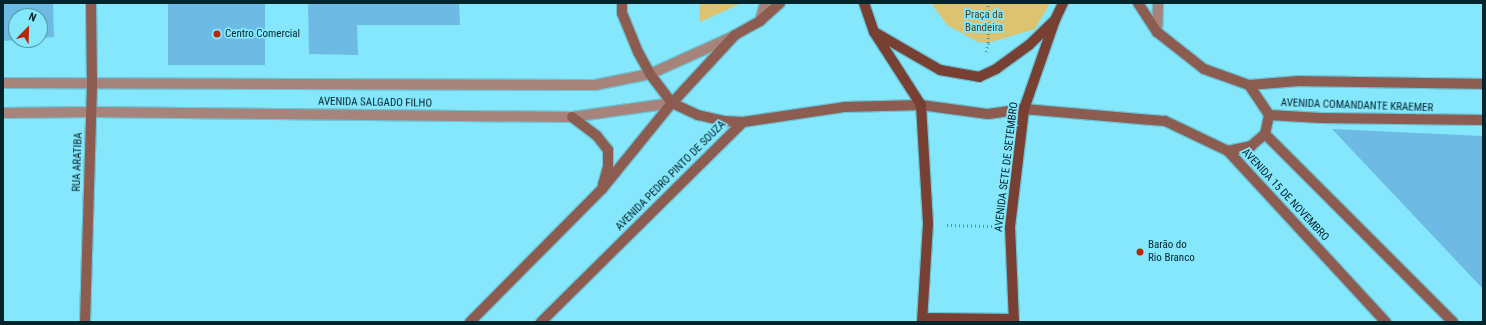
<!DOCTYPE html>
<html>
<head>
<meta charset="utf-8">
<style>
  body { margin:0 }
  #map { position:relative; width:1486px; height:325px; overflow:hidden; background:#85e7fc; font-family:"Roboto Condensed",sans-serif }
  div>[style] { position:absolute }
  .green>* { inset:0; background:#dcc372 }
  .building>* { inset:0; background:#6dbbe4; transform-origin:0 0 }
  .path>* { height:2.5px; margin-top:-1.25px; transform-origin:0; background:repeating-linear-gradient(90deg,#4f96a5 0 1px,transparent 0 4px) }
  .roads { filter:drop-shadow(1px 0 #6ec4d6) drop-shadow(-1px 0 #6ec4d6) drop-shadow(0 1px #6ec4d6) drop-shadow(0 -1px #6ec4d6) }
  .lane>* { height:10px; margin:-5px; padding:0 5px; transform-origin:5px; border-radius:5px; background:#a6847c }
  .street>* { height:10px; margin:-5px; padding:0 5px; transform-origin:5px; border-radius:5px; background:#a6847c }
  .secondary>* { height:10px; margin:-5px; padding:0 5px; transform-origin:5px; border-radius:5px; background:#8c5c51 }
  .primary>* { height:10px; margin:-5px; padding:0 5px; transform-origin:5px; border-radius:5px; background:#783f33 }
  .dots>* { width:11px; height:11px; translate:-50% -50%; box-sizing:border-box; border:2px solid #85e7fc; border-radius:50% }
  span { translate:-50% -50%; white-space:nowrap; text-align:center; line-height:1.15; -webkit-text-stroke:3.5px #85e7fc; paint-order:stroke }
  .park-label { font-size:11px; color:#514414 }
  .poi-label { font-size:11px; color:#03242b }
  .left { translate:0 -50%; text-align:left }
  .street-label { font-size:11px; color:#03242b }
  .frame { position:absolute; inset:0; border:4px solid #03242b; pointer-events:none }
  .north { position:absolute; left:8px; top:8px; width:40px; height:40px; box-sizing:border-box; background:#85e7fc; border:1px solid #5199a8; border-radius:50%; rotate:23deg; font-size:11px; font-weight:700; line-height:16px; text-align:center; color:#03242b }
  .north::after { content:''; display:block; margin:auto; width:14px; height:18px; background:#b42809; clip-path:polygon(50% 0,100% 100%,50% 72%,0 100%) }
</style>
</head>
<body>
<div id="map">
  <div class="green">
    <div style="clip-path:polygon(699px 3px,742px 3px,700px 22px)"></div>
    <div style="clip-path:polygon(931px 3px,1050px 3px,1035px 29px,987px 43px,978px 42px,947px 25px)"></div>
  </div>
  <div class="building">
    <div style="clip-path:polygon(3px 3px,53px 3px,54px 37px,40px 38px,40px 16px,16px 16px,16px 40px,20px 40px,3px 41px)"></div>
    <div style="left:168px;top:3px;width:97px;height:62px"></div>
    <div style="clip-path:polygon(308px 3px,459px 3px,460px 25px,357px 25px,358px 55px,309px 54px)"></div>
    <div style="clip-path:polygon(1332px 129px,1483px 136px,1483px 289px)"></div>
  </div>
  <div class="path">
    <div style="left:986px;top:52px;width:9px;rotate:-77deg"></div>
    <div style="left:988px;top:43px;width:40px;rotate:-90deg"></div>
    <div style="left:947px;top:225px;width:45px;rotate:1.3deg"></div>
  </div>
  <div class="roads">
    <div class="lane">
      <div style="left:760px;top:21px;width:19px;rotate:-74deg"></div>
      <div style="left:1157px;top:32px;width:29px;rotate:-88deg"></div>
    </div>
    <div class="street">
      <div style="left:3px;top:83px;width:592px;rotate:0.19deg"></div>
      <div style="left:595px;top:85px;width:56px;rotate:-11.3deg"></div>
      <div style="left:650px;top:74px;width:92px;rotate:-24.3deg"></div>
      <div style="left:3px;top:113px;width:88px;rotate:-0.7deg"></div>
      <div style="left:91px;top:112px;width:481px;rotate:0.6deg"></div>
      <div style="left:572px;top:117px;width:101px;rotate:-8deg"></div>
    </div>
    <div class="secondary">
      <div style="left:622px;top:3px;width:10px;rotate:90deg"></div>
      <div style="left:622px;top:13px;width:42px;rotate:67.7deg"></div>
      <div style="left:638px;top:52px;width:25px;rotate:61deg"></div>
      <div style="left:650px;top:74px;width:36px;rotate:53deg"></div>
      <div style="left:1138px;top:3px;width:35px;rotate:57deg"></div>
      <div style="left:1157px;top:32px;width:60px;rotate:38.2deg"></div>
      <div style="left:1204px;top:69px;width:48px;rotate:19.6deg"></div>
      <div style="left:1249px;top:85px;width:36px;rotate:56deg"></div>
      <div style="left:1249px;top:85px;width:50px;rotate:-4.6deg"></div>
      <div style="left:1299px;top:81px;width:184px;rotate:0.9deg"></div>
      <div style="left:672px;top:103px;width:29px;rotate:25deg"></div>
      <div style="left:698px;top:115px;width:26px;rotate:13deg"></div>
      <div style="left:723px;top:121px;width:20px;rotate:3deg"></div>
      <div style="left:743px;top:122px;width:102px;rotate:-8.4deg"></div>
      <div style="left:844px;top:107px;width:77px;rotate:-1.5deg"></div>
      <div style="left:921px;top:105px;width:68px;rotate:7.7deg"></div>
      <div style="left:988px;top:114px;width:36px;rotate:-8deg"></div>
      <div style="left:1024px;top:109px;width:142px;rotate:4.9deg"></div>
      <div style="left:1165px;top:121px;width:70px;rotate:25.5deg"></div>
      <div style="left:1228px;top:151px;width:233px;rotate:47.3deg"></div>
      <div style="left:1269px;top:115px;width:52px;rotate:3.3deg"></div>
      <div style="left:1321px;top:118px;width:162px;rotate:0.7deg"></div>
      <div style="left:572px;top:117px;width:31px;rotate:37deg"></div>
      <div style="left:597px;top:136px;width:18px;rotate:52deg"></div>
      <div style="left:608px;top:150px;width:17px;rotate:90deg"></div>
      <div style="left:608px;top:167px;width:19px;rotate:106deg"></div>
      <div style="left:1265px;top:134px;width:266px;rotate:45deg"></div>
      <div style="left:1228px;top:151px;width:24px;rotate:-12deg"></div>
      <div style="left:1251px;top:146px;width:18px;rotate:-41deg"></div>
      <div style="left:1265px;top:134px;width:19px;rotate:-78deg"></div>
      <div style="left:85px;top:322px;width:239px;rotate:-88.3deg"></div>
      <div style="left:92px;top:83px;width:80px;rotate:-90.7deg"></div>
      <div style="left:470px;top:322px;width:187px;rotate:-45.2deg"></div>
      <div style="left:602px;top:189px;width:111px;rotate:-50.9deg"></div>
      <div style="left:672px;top:103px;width:93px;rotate:-47.2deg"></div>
      <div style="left:735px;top:35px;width:29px;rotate:-29deg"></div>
      <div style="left:760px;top:21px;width:27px;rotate:-42deg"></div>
      <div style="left:541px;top:322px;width:284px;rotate:-44.7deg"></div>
    </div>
    <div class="primary">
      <div style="left:864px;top:3px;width:31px;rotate:71deg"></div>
      <div style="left:874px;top:32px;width:87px;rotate:57.2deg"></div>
      <div style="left:921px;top:105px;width:119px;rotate:86.6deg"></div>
      <div style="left:928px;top:224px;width:98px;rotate:93.5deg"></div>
      <div style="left:876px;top:33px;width:74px;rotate:30deg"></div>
      <div style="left:940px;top:70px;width:40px;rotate:10deg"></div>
      <div style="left:979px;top:77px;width:19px;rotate:-25deg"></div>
      <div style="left:996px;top:69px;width:41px;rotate:-36deg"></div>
      <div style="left:1029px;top:45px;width:33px;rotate:-44deg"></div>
      <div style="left:923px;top:318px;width:91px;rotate:0.6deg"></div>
      <div style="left:1014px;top:322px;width:95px;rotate:-92.4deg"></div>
      <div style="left:1010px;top:227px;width:119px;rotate:-83.2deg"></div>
      <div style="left:1024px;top:109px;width:94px;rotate:-70.8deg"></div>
      <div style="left:1055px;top:20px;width:19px;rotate:-65deg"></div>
    </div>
  </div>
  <div class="dots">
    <div style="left:217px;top:34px;background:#b42809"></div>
    <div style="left:1140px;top:252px;background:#b42809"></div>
  </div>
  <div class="park-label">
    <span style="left:984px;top:22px">Praça da<br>Bandeira</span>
  </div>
  <div class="poi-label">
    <span class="left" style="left:225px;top:34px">Centro Comercial</span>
    <span class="left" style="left:1148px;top:252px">Barão do<br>Rio Branco</span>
  </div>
  <div class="street-label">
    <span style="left:375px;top:103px;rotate:1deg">AVENIDA SALGADO FILHO</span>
    <span style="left:1357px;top:106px;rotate:2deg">AVENIDA COMANDANTE KRAEMER</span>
    <span style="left:78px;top:162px;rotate:-88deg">RUA ARATIBA</span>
    <span style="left:1007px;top:167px;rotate:-83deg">AVENIDA SETE DE SETEMBRO</span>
    <span style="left:671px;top:176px;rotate:-45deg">AVENIDA PEDRO PINTO DE SOUZA</span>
    <span style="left:1285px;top:195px;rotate:47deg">AVENIDA 15 DE NOVEMBRO</span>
  </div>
  <div class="frame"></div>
  <div class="north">N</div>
</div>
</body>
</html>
